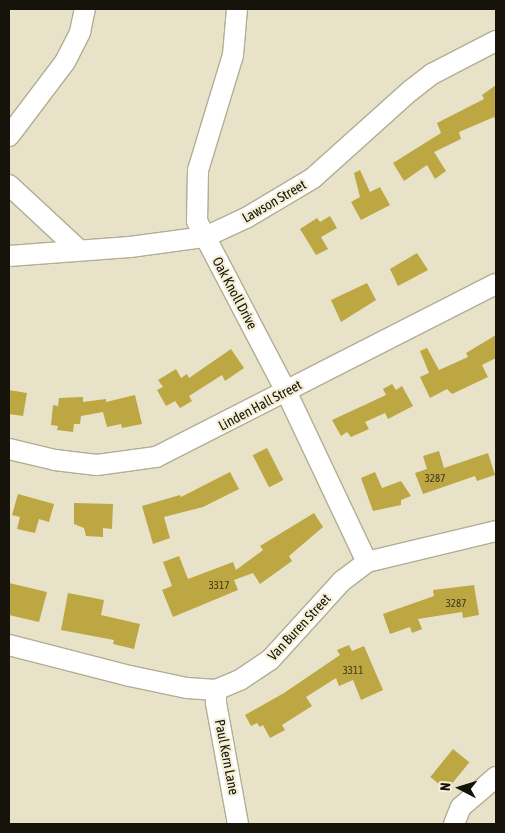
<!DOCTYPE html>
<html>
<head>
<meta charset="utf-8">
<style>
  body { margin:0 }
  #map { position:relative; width:505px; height:833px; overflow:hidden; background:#e7e2c8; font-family:"Asap Condensed",sans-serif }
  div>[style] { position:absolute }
  .building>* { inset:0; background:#bca743; transform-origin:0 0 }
  .roads { filter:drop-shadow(1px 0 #b2ad94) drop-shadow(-1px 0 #b2ad94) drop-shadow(0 1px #b2ad94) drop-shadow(0 -1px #b2ad94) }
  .minor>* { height:20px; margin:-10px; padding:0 10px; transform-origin:10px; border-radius:10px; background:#fff }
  span { translate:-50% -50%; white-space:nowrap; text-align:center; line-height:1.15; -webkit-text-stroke:4.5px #f5efd5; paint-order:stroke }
  .number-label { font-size:11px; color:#3f3818 }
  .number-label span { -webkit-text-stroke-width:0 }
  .street-label { font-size:14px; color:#15130a }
  .frame { position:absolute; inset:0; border:10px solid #15130a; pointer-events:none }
  .north { position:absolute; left:435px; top:763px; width:50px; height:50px; -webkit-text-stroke:4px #f5efd5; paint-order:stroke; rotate:275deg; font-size:14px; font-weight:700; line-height:20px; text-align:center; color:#15130a }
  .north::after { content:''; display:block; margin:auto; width:18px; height:22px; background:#15130a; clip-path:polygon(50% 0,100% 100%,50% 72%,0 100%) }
</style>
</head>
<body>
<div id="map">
  <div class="building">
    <div style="clip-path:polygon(496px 85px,496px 121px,494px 117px,459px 132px,461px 139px,434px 152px,446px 171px,435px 179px,427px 165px,404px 181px,393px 163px,441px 133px,437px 123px,484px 99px,482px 95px)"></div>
    <div style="clip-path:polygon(360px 170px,370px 192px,380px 187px,390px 205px,361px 220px,351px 202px,360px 197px,354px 173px)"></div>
    <div style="clip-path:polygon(330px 216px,337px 228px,321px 237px,328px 249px,316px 255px,300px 229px,317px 218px,320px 222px)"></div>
    <div style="clip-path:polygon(417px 253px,428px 270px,398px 286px,390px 269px)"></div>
    <div style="clip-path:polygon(367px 283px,376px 300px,341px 322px,331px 300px)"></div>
    <div style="clip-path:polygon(496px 335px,496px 358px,482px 365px,488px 377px,452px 394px,447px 389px,430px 398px,420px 377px,429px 373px,420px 351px,427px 348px,439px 370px,468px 357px,466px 353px)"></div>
    <div style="clip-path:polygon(231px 349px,244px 368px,225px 381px,222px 375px,189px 396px,192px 401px,180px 408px,175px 401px,166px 406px,157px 390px,163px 387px,158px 380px,176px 369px,181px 378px,187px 374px,189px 378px)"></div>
    <div style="clip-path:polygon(392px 384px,396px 390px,402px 386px,413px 406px,388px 419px,385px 413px,365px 422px,369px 429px,351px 437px,347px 432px,341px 436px,332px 420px,386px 395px,383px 389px)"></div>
    <div style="clip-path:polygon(9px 390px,27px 393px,23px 416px,9px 414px)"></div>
    <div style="clip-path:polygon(135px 395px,142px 424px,122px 428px,121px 424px,107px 427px,103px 412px,81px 416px,80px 424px,74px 424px,73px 432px,57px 430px,58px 426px,51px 425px,53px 405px,58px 406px,59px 398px,83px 397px,83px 402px,106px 399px,106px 402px)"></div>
    <div style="left:267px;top:448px;width:36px;height:16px;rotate:63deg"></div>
    <div style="clip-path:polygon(439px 451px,444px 468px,488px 453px,495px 475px,477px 481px,475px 476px,423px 494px,415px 473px,427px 469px,423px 456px)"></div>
    <div style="clip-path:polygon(230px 472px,239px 489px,203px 507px,164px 517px,170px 538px,153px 544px,142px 506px,180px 495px,181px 497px)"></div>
    <div style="clip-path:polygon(375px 472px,382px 488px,401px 481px,411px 496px,401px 500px,401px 505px,373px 511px,361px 478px)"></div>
    <div style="clip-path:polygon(18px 494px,54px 504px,49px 522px,39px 519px,35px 533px,17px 529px,20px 517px,12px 515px)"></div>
    <div style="clip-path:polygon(74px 503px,113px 504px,112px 529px,103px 528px,103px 537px,86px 536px,84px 528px,74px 524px)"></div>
    <div style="clip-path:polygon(314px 513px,323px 527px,289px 556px,292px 561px,260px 584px,253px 573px,234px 580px,238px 590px,173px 617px,162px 590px,172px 586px,163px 562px,179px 556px,188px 579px,233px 562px,236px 570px,263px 550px,260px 546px)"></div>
    <div style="clip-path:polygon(9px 583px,47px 592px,39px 622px,9px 615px)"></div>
    <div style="clip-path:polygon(474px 585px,479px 615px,463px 618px,462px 612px,418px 619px,422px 629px,412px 633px,410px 627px,390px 634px,383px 614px,434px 596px,433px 590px)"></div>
    <div style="clip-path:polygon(68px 593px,104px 600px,101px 615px,140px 624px,134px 649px,113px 644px,114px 640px,61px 630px)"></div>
    <div style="clip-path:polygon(349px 645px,352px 651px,364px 646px,383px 690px,361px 700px,353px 680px,339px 686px,336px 678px,306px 697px,312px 706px,282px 725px,285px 730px,270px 738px,263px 725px,260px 727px,257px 723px,251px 726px,245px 715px,284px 693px,340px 655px,337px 650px)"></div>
    <div style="left:453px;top:749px;width:21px;height:36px;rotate:39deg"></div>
  </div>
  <div class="roads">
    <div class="minor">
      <div style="left:237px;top:9px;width:46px;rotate:95deg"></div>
      <div style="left:233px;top:55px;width:120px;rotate:106.9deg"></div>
      <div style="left:198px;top:170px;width:51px;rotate:91.1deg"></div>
      <div style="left:197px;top:221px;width:192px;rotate:62.4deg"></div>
      <div style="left:286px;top:391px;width:189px;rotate:64.7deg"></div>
      <div style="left:9px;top:136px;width:93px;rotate:-52.9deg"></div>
      <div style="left:65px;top:62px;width:34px;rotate:-63deg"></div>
      <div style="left:80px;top:32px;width:24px;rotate:-78deg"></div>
      <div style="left:9px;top:185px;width:96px;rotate:42.9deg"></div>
      <div style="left:9px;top:256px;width:121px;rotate:-4.3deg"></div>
      <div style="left:130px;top:247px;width:76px;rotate:-7.6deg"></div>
      <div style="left:205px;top:237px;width:45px;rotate:-24.9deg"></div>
      <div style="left:246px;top:218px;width:78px;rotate:-30.8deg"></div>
      <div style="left:313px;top:178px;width:130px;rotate:-41.9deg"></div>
      <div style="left:410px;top:91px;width:28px;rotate:-38deg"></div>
      <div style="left:432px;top:74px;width:72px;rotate:-27.3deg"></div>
      <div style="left:9px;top:449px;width:47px;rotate:13.4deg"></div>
      <div style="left:55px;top:460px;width:42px;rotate:6.8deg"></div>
      <div style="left:97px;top:465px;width:60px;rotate:-7.7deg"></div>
      <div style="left:156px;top:457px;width:381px;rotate:-27deg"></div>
      <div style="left:9px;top:645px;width:125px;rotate:14.4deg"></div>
      <div style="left:130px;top:676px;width:58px;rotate:11.9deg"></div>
      <div style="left:187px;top:688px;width:29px;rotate:4deg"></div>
      <div style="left:216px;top:690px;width:26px;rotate:-23deg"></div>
      <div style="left:240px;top:680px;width:36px;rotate:-34deg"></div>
      <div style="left:270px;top:660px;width:107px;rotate:-47.7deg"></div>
      <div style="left:342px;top:581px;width:31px;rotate:-37deg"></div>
      <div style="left:367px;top:562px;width:133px;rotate:-13.5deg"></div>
      <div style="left:216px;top:690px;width:13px;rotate:90deg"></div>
      <div style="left:216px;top:703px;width:123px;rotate:79.7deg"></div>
      <div style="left:454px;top:824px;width:18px;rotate:-68deg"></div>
      <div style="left:461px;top:807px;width:46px;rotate:-40.6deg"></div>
    </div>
  </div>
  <div class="number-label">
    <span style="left:435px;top:478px">3287</span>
    <span style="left:219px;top:585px">3317</span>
    <span style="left:456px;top:603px">3287</span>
    <span style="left:353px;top:670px">3311</span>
  </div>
  <div class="street-label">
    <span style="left:274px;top:201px;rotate:-30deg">Lawson Street</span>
    <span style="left:235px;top:293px;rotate:62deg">Oak Knoll Drive</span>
    <span style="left:260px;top:405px;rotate:-28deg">Linden Hall Street</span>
    <span style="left:299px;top:627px;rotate:-47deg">Van Buren Street</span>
    <span style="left:227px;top:757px;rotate:79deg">Paul Kern Lane</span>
  </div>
  <div class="frame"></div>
  <div class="north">N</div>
</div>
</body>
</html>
